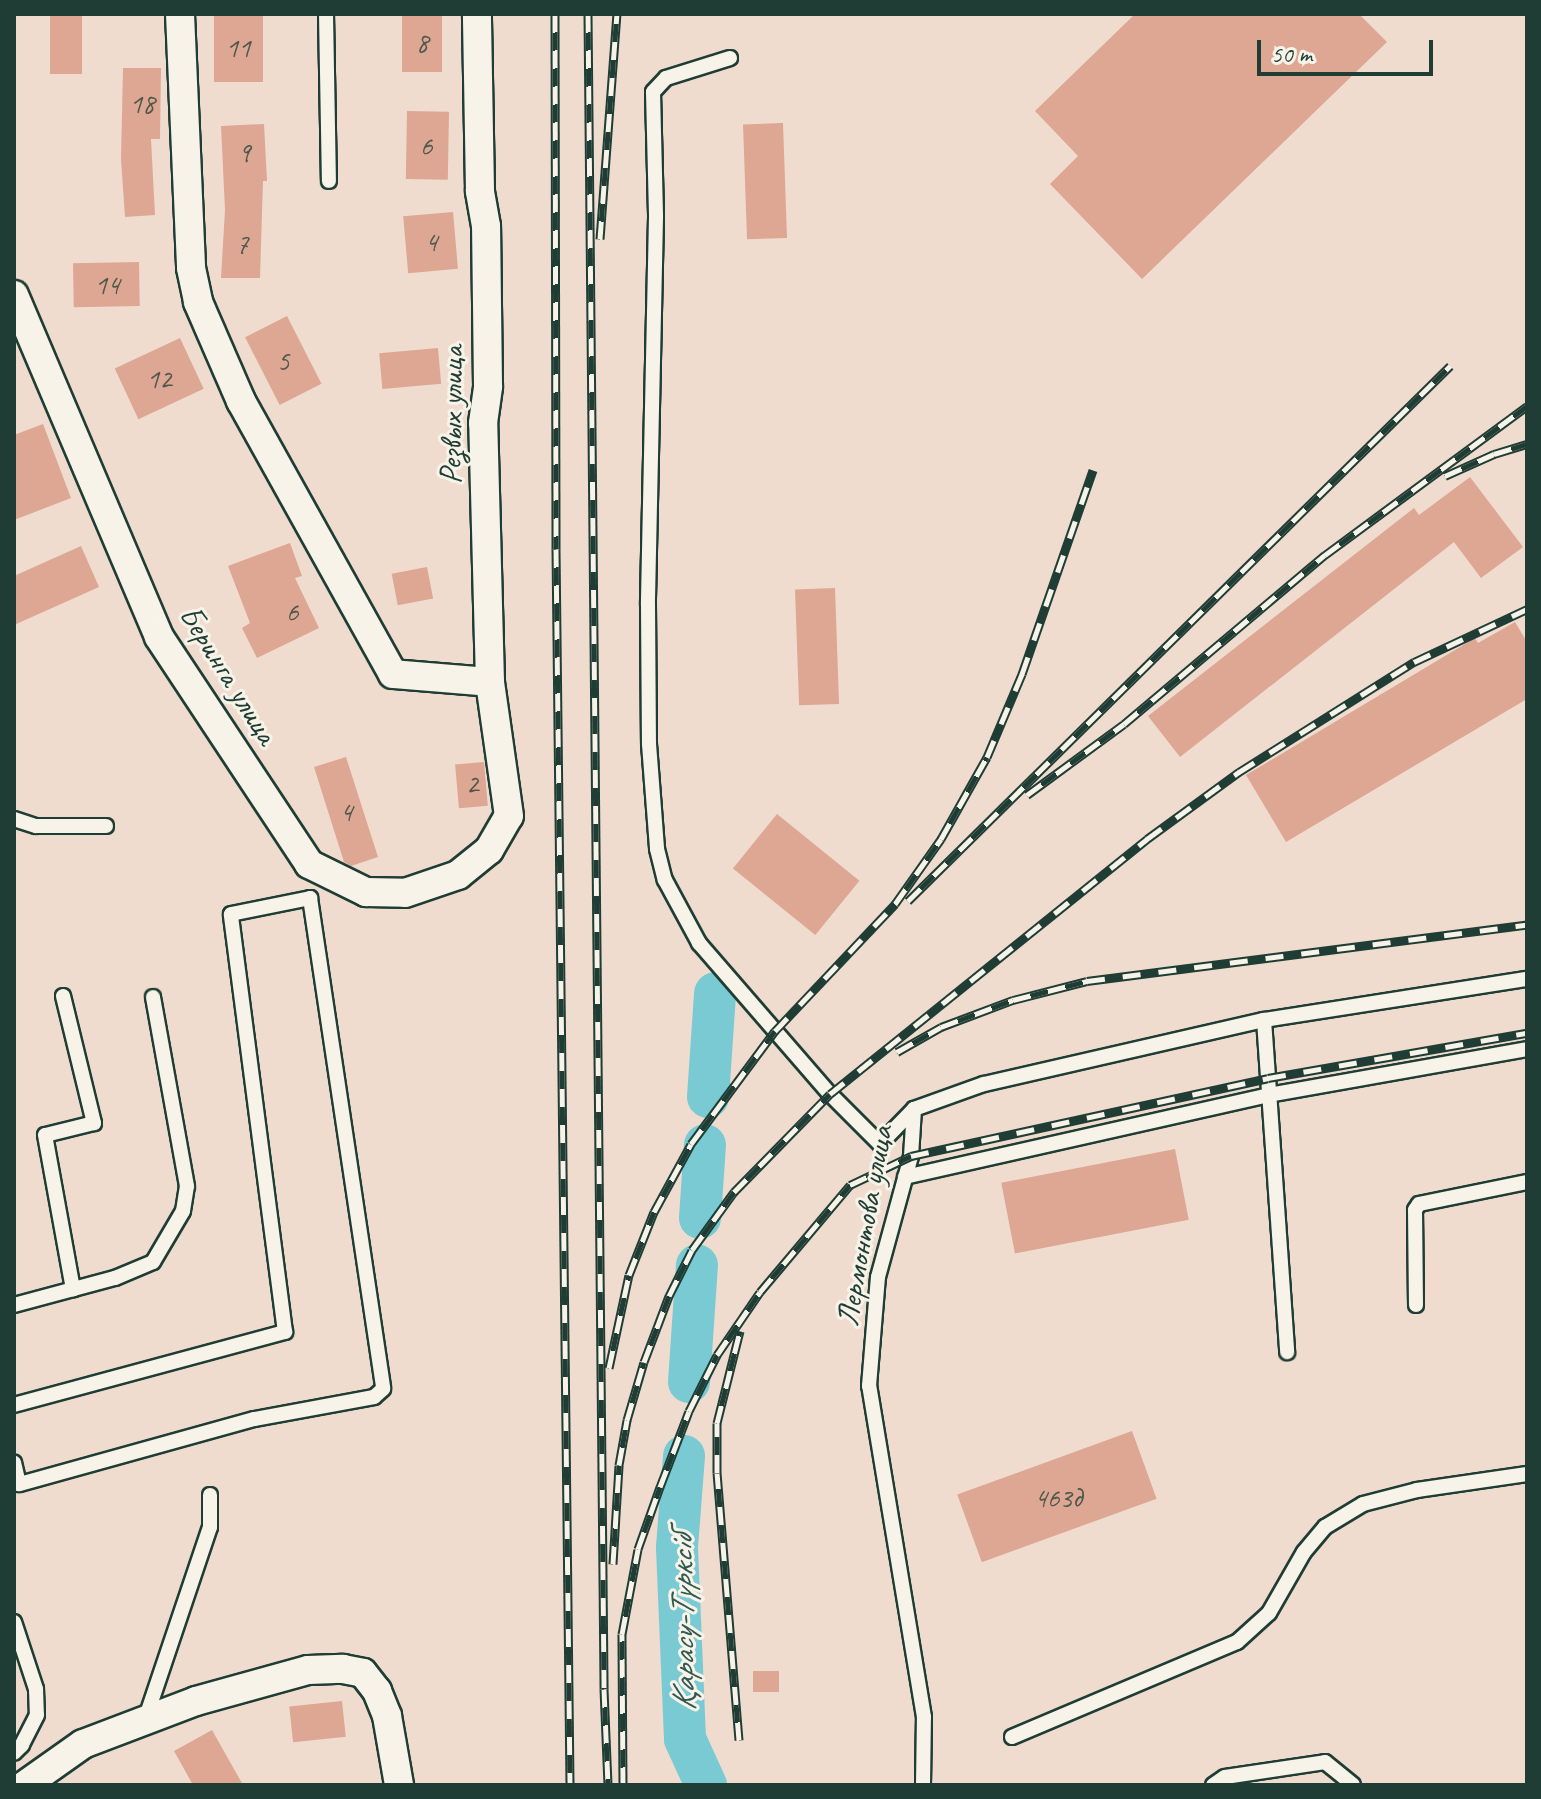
<!DOCTYPE html>
<html>
<head>
<meta charset="utf-8">
<style>
  body { margin:0 }
  #map { position:relative; width:1541px; height:1799px; overflow:hidden; background:#efdcce; font-family:Caveat,sans-serif }
  div>[style] { position:absolute }
  .river>* { height:42px; margin:-21px; padding:0 21px; transform-origin:21px; border-radius:21px; background:#79cad3 }
  .building>* { inset:0; background:#dda793; transform-origin:0 0 }
  .roads { filter:drop-shadow(2px 0 #1f3d34) drop-shadow(-2px 0 #1f3d34) drop-shadow(0 2px #1f3d34) drop-shadow(0 -2px #1f3d34) }
  .lane>* { height:14px; margin:-7px; padding:0 7px; transform-origin:7px; border-radius:7px; background:#f7f3e8 }
  .street>* { height:28px; margin:-14px; padding:0 14px; transform-origin:14px; border-radius:14px; background:#f7f3e8 }
  .rail>* { height:9px; margin-top:-4.5px; transform-origin:0; background:repeating-linear-gradient(90deg,#f7f3e8 0 18px,#1f3d34 0 36px); box-sizing:border-box; border-block:2px solid #1f3d34 }
  span { translate:-50% -50%; white-space:nowrap; text-align:center; line-height:1.15; -webkit-text-stroke:6px #f7f3e8; paint-order:stroke }
  .number-label { font-size:28px; color:#4e584c }
  .number-label span { -webkit-text-stroke-width:0 }
  .street-label { font-size:32px; color:#1f3d34 }
  .water-label { font-size:34px; color:#315954; font-style:italic }
  .frame { position:absolute; inset:0; border:16px solid #1f3d34; pointer-events:none }
  .scale { position:absolute; left:1257px; top:40px; width:176px; height:36px; box-sizing:border-box; border:4px solid #1f3d34; border-top:0; padding-left:10px; font-size:24px; line-height:28px; white-space:nowrap; color:#1f3d34; -webkit-text-stroke:6px #f7f3e8; paint-order:stroke }
</style>
</head>
<body>
<div id="map">
  <div class="river">
    <div style="left:708px;top:1097px;width:104px;rotate:-86.1deg"></div>
    <div style="left:700px;top:1218px;width:73px;rotate:-86.1deg"></div>
    <div style="left:689px;top:1382px;width:117px;rotate:-86.1deg"></div>
    <div style="left:684px;top:1456px;width:92px;rotate:94.4deg"></div>
    <div style="left:677px;top:1548px;width:191px;rotate:87.6deg"></div>
    <div style="left:685px;top:1739px;width:51px;rotate:65.5deg"></div>
  </div>
  <div class="building">
    <div style="left:50px;top:14px;width:32px;height:60px"></div>
    <div style="left:214px;top:14px;width:49px;height:68px"></div>
    <div style="left:402px;top:14px;width:40px;height:58px"></div>
    <div style="clip-path:polygon(1135px 14px,1359px 14px,1387px 42px,1142px 279px,1050px 184px,1078px 156px,1035px 111px)"></div>
    <div style="clip-path:polygon(123px 68px,161px 68px,160px 139px,151px 139px,155px 215px,125px 217px,121px 159px)"></div>
    <div style="left:407px;top:111px;width:42px;height:68px;rotate:1deg"></div>
    <div style="left:783px;top:123px;width:115px;height:40px;rotate:88deg"></div>
    <div style="clip-path:polygon(264px 124px,267px 181px,263px 181px,260px 278px,221px 278px,225px 210px,221px 126px)"></div>
    <div style="left:453px;top:212px;width:57px;height:50px;rotate:85deg"></div>
    <div style="left:139px;top:262px;width:44px;height:66px;rotate:89deg"></div>
    <div style="left:287px;top:316px;width:76px;height:47px;rotate:63deg"></div>
    <div style="left:180px;top:338px;width:56px;height:72px;rotate:65deg"></div>
    <div style="left:438px;top:348px;width:36px;height:59px;rotate:85deg"></div>
    <div style="clip-path:polygon(43px 424px,71px 498px,14px 520px,14px 435px)"></div>
    <div style="clip-path:polygon(1470px 477px,1523px 547px,1481px 578px,1454px 542px,1180px 757px,1148px 716px,1414px 508px,1419px 515px)"></div>
    <div style="clip-path:polygon(290px 543px,302px 576px,295px 578px,319px 628px,257px 658px,242px 628px,250px 623px,228px 566px)"></div>
    <div style="clip-path:polygon(81px 546px,99px 587px,14px 625px,14px 576px)"></div>
    <div style="left:427px;top:567px;width:32px;height:36px;rotate:79deg"></div>
    <div style="left:835px;top:588px;width:116px;height:40px;rotate:88deg"></div>
    <div style="clip-path:polygon(1515px 622px,1527px 642px,1527px 699px,1286px 842px,1246px 775px,1475px 638px,1478px 643px)"></div>
    <div style="clip-path:polygon(346px 757px,378px 857px,351px 866px,344px 862px,314px 767px)"></div>
    <div style="left:484px;top:762px;width:44px;height:29px;rotate:85deg"></div>
    <div style="left:777px;top:814px;width:106px;height:70px;rotate:39deg"></div>
    <div style="left:1175px;top:1149px;width:72px;height:177px;rotate:79deg"></div>
    <div style="left:1132px;top:1431px;width:72px;height:186px;rotate:70deg"></div>
    <div style="left:753px;top:1671px;width:26px;height:21px"></div>
    <div style="left:342px;top:1701px;width:36px;height:53px;rotate:84deg"></div>
    <div style="clip-path:polygon(212px 1730px,243px 1785px,193px 1785px,174px 1751px)"></div>
  </div>
  <div class="roads">
    <div class="lane">
      <div style="left:326px;top:14px;width:167px;rotate:89deg"></div>
      <div style="left:730px;top:58px;width:67px;rotate:162.6deg"></div>
      <div style="left:666px;top:78px;width:19px;rotate:133deg"></div>
      <div style="left:653px;top:92px;width:125px;rotate:88.6deg"></div>
      <div style="left:656px;top:217px;width:388px;rotate:91.2deg"></div>
      <div style="left:648px;top:605px;width:139px;rotate:89.6deg"></div>
      <div style="left:649px;top:744px;width:105px;rotate:85.6deg"></div>
      <div style="left:657px;top:849px;width:32px;rotate:76deg"></div>
      <div style="left:665px;top:880px;width:72px;rotate:61.6deg"></div>
      <div style="left:699px;top:943px;width:200px;rotate:49.1deg"></div>
      <div style="left:830px;top:1094px;width:71px;rotate:45deg"></div>
      <div style="left:880px;top:1144px;width:49px;rotate:-45.8deg"></div>
      <div style="left:14px;top:819px;width:23px;rotate:18deg"></div>
      <div style="left:36px;top:826px;width:70px"></div>
      <div style="left:63px;top:996px;width:131px;rotate:76.3deg"></div>
      <div style="left:94px;top:1123px;width:50px;rotate:166.2deg"></div>
      <div style="left:45px;top:1135px;width:157px;rotate:79.7deg"></div>
      <div style="left:1264px;top:1020px;width:333px;rotate:86deg"></div>
      <div style="left:905px;top:1177px;width:373px;rotate:-12.7deg"></div>
      <div style="left:1269px;top:1095px;width:262px;rotate:-10.1deg"></div>
      <div style="left:14px;top:1305px;width:105px;rotate:-15deg"></div>
      <div style="left:115px;top:1278px;width:41px;rotate:-22.8deg"></div>
      <div style="left:153px;top:1262px;width:59px;rotate:-59.5deg"></div>
      <div style="left:183px;top:1211px;width:25px;rotate:-81deg"></div>
      <div style="left:187px;top:1186px;width:192px;rotate:-100.2deg"></div>
      <div style="left:1416px;top:1305px;width:95px;rotate:-90.6deg"></div>
      <div style="left:1415px;top:1210px;width:7px;rotate:-56deg"></div>
      <div style="left:1419px;top:1204px;width:110px;rotate:-11.5deg"></div>
      <div style="left:14px;top:1405px;width:281px;rotate:-15.1deg"></div>
      <div style="left:285px;top:1332px;width:421px;rotate:-97.4deg"></div>
      <div style="left:231px;top:914px;width:81px;rotate:-11.4deg"></div>
      <div style="left:310px;top:898px;width:496px;rotate:81.5deg"></div>
      <div style="left:383px;top:1389px;width:12px;rotate:138deg"></div>
      <div style="left:374px;top:1397px;width:122px;rotate:169.6deg"></div>
      <div style="left:254px;top:1419px;width:244px;rotate:164.5deg"></div>
      <div style="left:19px;top:1484px;width:22px;rotate:-103deg"></div>
      <div style="left:14px;top:1622px;width:71px;rotate:71.8deg"></div>
      <div style="left:36px;top:1689px;width:26px;rotate:88deg"></div>
      <div style="left:37px;top:1715px;width:34px;rotate:117deg"></div>
      <div style="left:22px;top:1745px;width:11px;rotate:135deg"></div>
      <div style="left:145px;top:1720px;width:204px;rotate:-71.4deg"></div>
      <div style="left:210px;top:1527px;width:32px;rotate:-90deg"></div>
      <div style="left:1012px;top:1737px;width:244px;rotate:-22.9deg"></div>
      <div style="left:1237px;top:1642px;width:43px;rotate:-42.2deg"></div>
      <div style="left:1269px;top:1613px;width:70px;rotate:-60.2deg"></div>
      <div style="left:1304px;top:1552px;width:33px;rotate:-50deg"></div>
      <div style="left:1325px;top:1527px;width:44px;rotate:-31.2deg"></div>
      <div style="left:1363px;top:1504px;width:56px;rotate:-14.5deg"></div>
      <div style="left:1417px;top:1490px;width:111px;rotate:-8.3deg"></div>
      <div style="left:923px;top:1785px;width:68px;rotate:-89.2deg"></div>
      <div style="left:924px;top:1717px;width:336px;rotate:-99.4deg"></div>
      <div style="left:869px;top:1386px;width:109px;rotate:-85.3deg"></div>
      <div style="left:878px;top:1277px;width:125px;rotate:-74.7deg"></div>
      <div style="left:911px;top:1156px;width:47px;rotate:-86.3deg"></div>
      <div style="left:914px;top:1109px;width:74px;rotate:-19.7deg"></div>
      <div style="left:984px;top:1084px;width:287px;rotate:-12.9deg"></div>
      <div style="left:1264px;top:1020px;width:266px;rotate:-8.9deg"></div>
      <div style="left:1213px;top:1785px;width:14px;rotate:-34deg"></div>
      <div style="left:1225px;top:1777px;width:101px;rotate:-8.5deg"></div>
      <div style="left:1325px;top:1762px;width:36px;rotate:39deg"></div>
    </div>
    <div class="street">
      <div style="left:180px;top:14px;width:254px;rotate:87.5deg"></div>
      <div style="left:191px;top:268px;width:35px;rotate:78deg"></div>
      <div style="left:198px;top:302px;width:108px;rotate:66.5deg"></div>
      <div style="left:241px;top:401px;width:312px;rotate:60.9deg"></div>
      <div style="left:393px;top:674px;width:97px;rotate:4.7deg"></div>
      <div style="left:14px;top:295px;width:371px;rotate:67deg"></div>
      <div style="left:159px;top:637px;width:272px;rotate:56.5deg"></div>
      <div style="left:309px;top:864px;width:64px;rotate:26.2deg"></div>
      <div style="left:366px;top:892px;width:39px;rotate:1deg"></div>
      <div style="left:405px;top:893px;width:56px;rotate:-18.8deg"></div>
      <div style="left:458px;top:875px;width:40px;rotate:-39deg"></div>
      <div style="left:489px;top:850px;width:39px;rotate:-60deg"></div>
      <div style="left:509px;top:816px;width:135px;rotate:-98.1deg"></div>
      <div style="left:490px;top:682px;width:259px;rotate:-91.5deg"></div>
      <div style="left:483px;top:423px;width:37px;rotate:-82deg"></div>
      <div style="left:488px;top:386px;width:160px;rotate:-90.7deg"></div>
      <div style="left:486px;top:226px;width:36px;rotate:-100deg"></div>
      <div style="left:480px;top:191px;width:177px;rotate:-91deg"></div>
      <div style="left:25px;top:1785px;width:71px;rotate:-35.3deg"></div>
      <div style="left:83px;top:1744px;width:121px;rotate:-20.8deg"></div>
      <div style="left:196px;top:1701px;width:116px;rotate:-15.5deg"></div>
      <div style="left:308px;top:1670px;width:35px;rotate:-2deg"></div>
      <div style="left:343px;top:1669px;width:20px;rotate:11deg"></div>
      <div style="left:363px;top:1673px;width:23px;rotate:52deg"></div>
      <div style="left:377px;top:1691px;width:27px;rotate:68deg"></div>
      <div style="left:387px;top:1716px;width:70px;rotate:80.1deg"></div>
    </div>
  </div>
  <div class="rail">
    <div style="left:555px;top:14px;width:535px;rotate:89.89deg"></div>
    <div style="left:556px;top:549px;width:1236px;rotate:89.35deg"></div>
    <div style="left:588px;top:14px;width:1675px;rotate:89.45deg"></div>
    <div style="left:604px;top:1689px;width:96px;rotate:87.6deg"></div>
    <div style="left:600px;top:239px;width:226px;rotate:-85.7deg"></div>
    <div style="left:1445px;top:476px;width:54px;rotate:-24.2deg"></div>
    <div style="left:1494px;top:454px;width:34px;rotate:-17deg"></div>
    <div style="left:1027px;top:795px;width:120px;rotate:-36.2deg"></div>
    <div style="left:1124px;top:724px;width:263px;rotate:-40.1deg"></div>
    <div style="left:1325px;top:555px;width:251px;rotate:-36.4deg"></div>
    <div style="left:908px;top:901px;width:762px;rotate:-44.63deg"></div>
    <div style="left:897px;top:1052px;width:51px;rotate:-29.6deg"></div>
    <div style="left:941px;top:1027px;width:77px;rotate:-20.6deg"></div>
    <div style="left:1013px;top:1000px;width:76px;rotate:-14.4deg"></div>
    <div style="left:1087px;top:981px;width:444px;rotate:-7.3deg"></div>
    <div style="left:609px;top:1368px;width:95px;rotate:-77.9deg"></div>
    <div style="left:629px;top:1275px;width:68px;rotate:-68.4deg"></div>
    <div style="left:654px;top:1212px;width:77px;rotate:-61.4deg"></div>
    <div style="left:691px;top:1144px;width:141px;rotate:-53.4deg"></div>
    <div style="left:775px;top:1031px;width:175px;rotate:-46.6deg"></div>
    <div style="left:895px;top:904px;width:80px;rotate:-54.7deg"></div>
    <div style="left:941px;top:839px;width:94px;rotate:-60.7deg"></div>
    <div style="left:987px;top:757px;width:90px;rotate:-67.1deg"></div>
    <div style="left:1022px;top:674px;width:216px;rotate:-70.8deg"></div>
    <div style="left:613px;top:1564px;width:99px;rotate:-86.5deg"></div>
    <div style="left:619px;top:1465px;width:46px;rotate:-79.9deg"></div>
    <div style="left:627px;top:1420px;width:60px;rotate:-73.7deg"></div>
    <div style="left:644px;top:1362px;width:71px;rotate:-69.3deg"></div>
    <div style="left:669px;top:1296px;width:51px;rotate:-63.4deg"></div>
    <div style="left:692px;top:1250px;width:72px;rotate:-54.1deg"></div>
    <div style="left:734px;top:1192px;width:137px;rotate:-45.6deg"></div>
    <div style="left:830px;top:1094px;width:407px;rotate:-38.8deg"></div>
    <div style="left:1147px;top:839px;width:114px;rotate:-36.1deg"></div>
    <div style="left:1239px;top:772px;width:207px;rotate:-32.2deg"></div>
    <div style="left:1414px;top:662px;width:125px;rotate:-25.1deg"></div>
    <div style="left:739px;top:1740px;width:268px;rotate:-94.7deg"></div>
    <div style="left:717px;top:1473px;width:50px;rotate:-90deg"></div>
    <div style="left:717px;top:1423px;width:95px;rotate:-76deg"></div>
    <div style="left:623px;top:1785px;width:151px;rotate:-90.4deg"></div>
    <div style="left:622px;top:1634px;width:86px;rotate:-79.3deg"></div>
    <div style="left:638px;top:1549px;width:66px;rotate:-70.5deg"></div>
    <div style="left:660px;top:1487px;width:81px;rotate:-69.1deg"></div>
    <div style="left:689px;top:1411px;width:63px;rotate:-63.4deg"></div>
    <div style="left:717px;top:1355px;width:76px;rotate:-55.7deg"></div>
    <div style="left:760px;top:1292px;width:140px;rotate:-49.9deg"></div>
    <div style="left:850px;top:1185px;width:68px;rotate:-25.4deg"></div>
    <div style="left:911px;top:1156px;width:365px;rotate:-12.3deg"></div>
    <div style="left:1268px;top:1078px;width:263px;rotate:-9.9deg"></div>
  </div>
  <div class="number-label">
    <span style="left:422px;top:43px">8</span>
    <span style="left:238px;top:48px">11</span>
    <span style="left:142px;top:104px">18</span>
    <span style="left:426px;top:146px">6</span>
    <span style="left:244px;top:153px">9</span>
    <span style="left:431px;top:242px">4</span>
    <span style="left:242px;top:244px">7</span>
    <span style="left:107px;top:285px">14</span>
    <span style="left:283px;top:361px">5</span>
    <span style="left:159px;top:379px">12</span>
    <span style="left:292px;top:612px">6</span>
    <span style="left:472px;top:784px">2</span>
    <span style="left:346px;top:812px">4</span>
    <span style="left:1058px;top:1498px">463д</span>
  </div>
  <div class="street-label">
    <span style="left:452px;top:415px;rotate:-89deg">Резвых улица</span>
    <span style="left:228px;top:675px;rotate:58deg">Беринга улица</span>
    <span style="left:865px;top:1226px;rotate:-80deg">Лермонтова улица</span>
  </div>
  <div class="water-label">
    <span style="left:682px;top:1623px;rotate:-91deg">Қарасу-Түрксіб</span>
  </div>
  <div class="frame"></div>
  <div class="scale">50 m</div>
</div>
</body>
</html>
